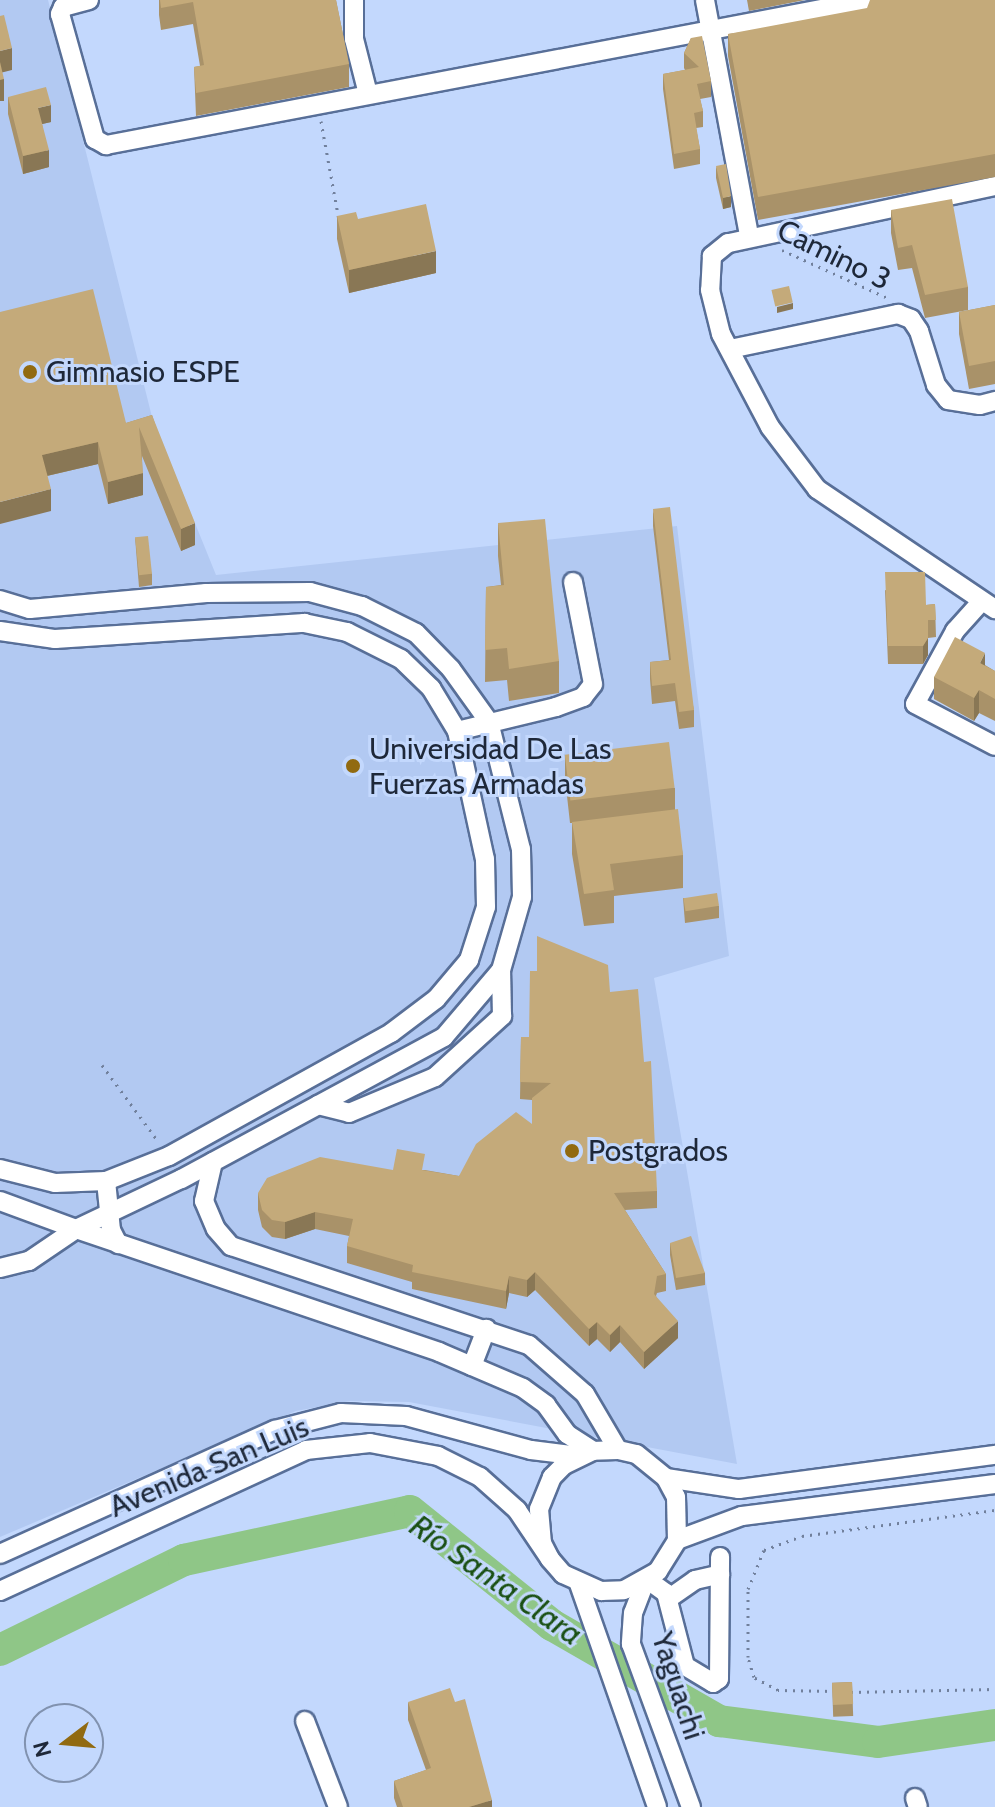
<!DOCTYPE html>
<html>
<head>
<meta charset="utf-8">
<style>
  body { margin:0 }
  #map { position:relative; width:995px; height:1807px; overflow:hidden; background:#c3d8fd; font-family:Cabin,sans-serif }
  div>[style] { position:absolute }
  .built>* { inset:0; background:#b2c9f2 }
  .river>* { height:32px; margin:-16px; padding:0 16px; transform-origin:16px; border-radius:16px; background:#8fc687 }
  .path>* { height:3px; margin-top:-1.5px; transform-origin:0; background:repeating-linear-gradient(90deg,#71809c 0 2px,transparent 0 8px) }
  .roads { filter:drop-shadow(2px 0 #586f98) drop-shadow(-2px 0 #586f98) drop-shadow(0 2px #586f98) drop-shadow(0 -2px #586f98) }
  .minor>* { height:18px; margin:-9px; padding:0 9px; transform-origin:9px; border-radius:9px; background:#fff }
  .wall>* { inset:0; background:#a99269; transform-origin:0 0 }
  .shaded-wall>* { inset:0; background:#897755; transform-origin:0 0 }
  .building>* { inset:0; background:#c4aa7a; transform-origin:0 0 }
  .dots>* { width:22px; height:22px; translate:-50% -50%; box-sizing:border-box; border:4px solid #c3d8fd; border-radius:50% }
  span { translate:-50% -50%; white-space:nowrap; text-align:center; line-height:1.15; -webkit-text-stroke:6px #c3d8fd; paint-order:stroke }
  .street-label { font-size:30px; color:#1e2839 }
  .poi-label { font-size:30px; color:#1e2839 }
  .left { translate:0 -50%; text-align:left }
  .water-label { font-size:32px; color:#1a5013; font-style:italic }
  .north { position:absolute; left:24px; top:1703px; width:80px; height:80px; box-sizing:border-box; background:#c3d8fd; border:2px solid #8192af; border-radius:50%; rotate:254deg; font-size:22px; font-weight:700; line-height:32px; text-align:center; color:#1e2839 }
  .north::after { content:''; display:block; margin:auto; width:28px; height:36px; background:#916a11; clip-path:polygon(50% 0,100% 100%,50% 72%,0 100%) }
</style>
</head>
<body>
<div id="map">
  <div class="built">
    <div style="clip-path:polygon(0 0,48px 0,152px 417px,216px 575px,677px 526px,729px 956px,654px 978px,737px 1464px,409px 1402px,350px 1401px,296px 1411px,0 1537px)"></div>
  </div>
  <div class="river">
    <div style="left:0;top:1650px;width:205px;rotate:-26.1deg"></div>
    <div style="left:184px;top:1560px;width:231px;rotate:-12.2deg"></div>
    <div style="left:410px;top:1511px;width:182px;rotate:38.8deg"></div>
    <div style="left:552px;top:1625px;width:193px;rotate:29.9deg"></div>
    <div style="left:719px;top:1721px;width:160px;rotate:7.5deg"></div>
    <div style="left:878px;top:1742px;width:118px;rotate:-8.3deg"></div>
  </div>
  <div class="path">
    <div style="left:321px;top:121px;width:101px;rotate:79.7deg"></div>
    <div style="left:782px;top:250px;width:116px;rotate:24.4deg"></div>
    <div style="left:102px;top:1065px;width:93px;rotate:53.7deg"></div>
    <div style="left:835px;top:1691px;width:57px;rotate:-179deg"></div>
    <div style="left:778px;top:1690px;width:27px;rotate:-152deg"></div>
    <div style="left:754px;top:1677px;width:21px;rotate:-107deg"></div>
    <div style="left:748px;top:1657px;width:68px;rotate:-90deg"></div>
    <div style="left:748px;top:1589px;width:42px;rotate:-67.7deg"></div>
    <div style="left:764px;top:1550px;width:40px;rotate:-20.2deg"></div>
    <div style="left:802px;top:1536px;width:195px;rotate:-7.7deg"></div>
    <div style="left:851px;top:1692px;width:144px;rotate:-1.2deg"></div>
  </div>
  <div class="roads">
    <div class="minor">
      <div style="left:89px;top:0;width:27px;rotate:165deg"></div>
      <div style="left:63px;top:7px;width:8px;rotate:113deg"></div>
      <div style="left:60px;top:14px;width:130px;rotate:74.4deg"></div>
      <div style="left:95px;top:139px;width:13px;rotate:29deg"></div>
      <div style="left:106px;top:145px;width:777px;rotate:-10.76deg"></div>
      <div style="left:354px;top:0;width:39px;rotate:90deg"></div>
      <div style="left:354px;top:39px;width:57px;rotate:75.7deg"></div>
      <div style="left:705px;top:0;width:240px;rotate:79.4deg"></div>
      <div style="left:995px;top:186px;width:273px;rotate:167.9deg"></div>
      <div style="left:728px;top:243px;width:21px;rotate:141deg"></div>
      <div style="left:712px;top:256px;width:34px;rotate:93deg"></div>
      <div style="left:710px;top:290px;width:45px;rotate:76deg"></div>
      <div style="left:721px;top:334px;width:105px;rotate:62.2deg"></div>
      <div style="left:770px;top:427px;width:78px;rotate:52.8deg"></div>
      <div style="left:817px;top:489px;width:215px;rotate:34deg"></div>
      <div style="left:730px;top:349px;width:172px;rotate:-11.8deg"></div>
      <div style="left:898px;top:314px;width:14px;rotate:21deg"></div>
      <div style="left:911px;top:319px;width:14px;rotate:56deg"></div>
      <div style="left:919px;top:331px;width:57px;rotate:72.5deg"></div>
      <div style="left:936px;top:385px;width:19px;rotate:51deg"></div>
      <div style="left:948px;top:400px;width:32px;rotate:9deg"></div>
      <div style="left:980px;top:405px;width:16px;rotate:-15deg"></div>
      <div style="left:0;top:600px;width:31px;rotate:17deg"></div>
      <div style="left:30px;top:609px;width:177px;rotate:-5.2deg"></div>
      <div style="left:206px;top:593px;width:104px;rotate:-0.6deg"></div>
      <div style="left:310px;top:592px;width:54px;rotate:15.1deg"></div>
      <div style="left:362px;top:606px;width:60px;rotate:26.6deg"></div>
      <div style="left:416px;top:633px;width:50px;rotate:45.8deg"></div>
      <div style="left:451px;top:669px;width:65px;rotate:54.4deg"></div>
      <div style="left:489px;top:722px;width:131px;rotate:75.9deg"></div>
      <div style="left:521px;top:849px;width:48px;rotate:88.8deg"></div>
      <div style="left:522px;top:897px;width:76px;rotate:106deg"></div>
      <div style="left:501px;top:970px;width:88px;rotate:130.4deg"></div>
      <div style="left:444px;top:1037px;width:299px;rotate:151.6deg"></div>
      <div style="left:181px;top:1179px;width:116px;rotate:154.5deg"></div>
      <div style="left:76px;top:1229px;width:81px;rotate:-159.8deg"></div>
      <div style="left:981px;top:602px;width:39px;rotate:132deg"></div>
      <div style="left:955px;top:631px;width:83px;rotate:118.7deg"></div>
      <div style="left:915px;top:704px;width:90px;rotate:27.7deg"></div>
      <div style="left:0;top:631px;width:56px;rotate:8.3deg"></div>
      <div style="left:55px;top:639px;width:250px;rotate:-3.7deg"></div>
      <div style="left:304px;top:623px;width:44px;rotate:11.8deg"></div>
      <div style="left:347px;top:632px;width:60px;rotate:26.6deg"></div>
      <div style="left:401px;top:659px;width:42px;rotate:44deg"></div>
      <div style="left:431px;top:688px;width:50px;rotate:58.8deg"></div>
      <div style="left:457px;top:731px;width:131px;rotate:77.7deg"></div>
      <div style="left:485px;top:859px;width:48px;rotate:88.8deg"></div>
      <div style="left:486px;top:907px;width:56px;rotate:107.8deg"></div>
      <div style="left:469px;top:960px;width:51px;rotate:130.2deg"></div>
      <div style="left:436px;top:999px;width:56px;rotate:142.9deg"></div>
      <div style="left:391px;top:1033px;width:254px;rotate:151deg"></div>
      <div style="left:169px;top:1156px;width:68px;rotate:158.4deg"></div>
      <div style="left:106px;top:1181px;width:51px;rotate:177.8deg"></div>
      <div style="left:55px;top:1183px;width:57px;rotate:-165.7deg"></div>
      <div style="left:457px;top:731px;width:102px;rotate:-13.6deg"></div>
      <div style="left:556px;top:707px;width:29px;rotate:-20deg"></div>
      <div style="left:583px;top:697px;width:16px;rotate:-52deg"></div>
      <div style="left:593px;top:684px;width:104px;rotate:-101.1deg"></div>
      <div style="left:318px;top:1105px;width:32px;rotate:14deg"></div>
      <div style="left:349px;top:1113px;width:93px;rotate:-22.7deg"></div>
      <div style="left:435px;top:1077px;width:91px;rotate:-42.3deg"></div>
      <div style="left:502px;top:1016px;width:46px;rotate:-91.2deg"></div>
      <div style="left:213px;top:1162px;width:40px;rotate:103deg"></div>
      <div style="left:204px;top:1201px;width:30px;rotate:67deg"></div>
      <div style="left:216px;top:1229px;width:23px;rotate:49deg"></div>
      <div style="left:231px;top:1246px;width:314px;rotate:18.4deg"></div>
      <div style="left:529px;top:1345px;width:74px;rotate:41.2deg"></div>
      <div style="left:585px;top:1394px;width:65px;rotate:59.5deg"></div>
      <div style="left:106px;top:1181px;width:49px;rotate:84.2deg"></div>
      <div style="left:111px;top:1230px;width:16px;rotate:63deg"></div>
      <div style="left:0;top:1268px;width:30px;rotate:-14deg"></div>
      <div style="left:29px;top:1261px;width:57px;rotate:-34.2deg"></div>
      <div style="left:76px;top:1229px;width:383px;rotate:18.7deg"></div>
      <div style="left:439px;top:1352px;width:91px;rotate:23.2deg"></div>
      <div style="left:523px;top:1388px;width:29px;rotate:36deg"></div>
      <div style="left:546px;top:1405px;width:36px;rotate:54deg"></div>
      <div style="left:567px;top:1434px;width:31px;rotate:33deg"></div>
      <div style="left:472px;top:1366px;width:40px;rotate:-69deg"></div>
      <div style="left:666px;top:1478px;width:74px;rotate:8.6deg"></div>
      <div style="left:739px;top:1489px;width:258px;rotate:-7.6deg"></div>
      <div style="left:677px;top:1540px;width:69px;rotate:-20.3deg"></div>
      <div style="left:742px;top:1516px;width:255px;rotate:-7.2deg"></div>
      <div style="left:0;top:1554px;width:302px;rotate:-24.3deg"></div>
      <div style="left:275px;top:1430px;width:68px;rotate:-14.4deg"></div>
      <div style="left:341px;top:1413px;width:65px;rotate:2.6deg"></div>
      <div style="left:406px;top:1416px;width:130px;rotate:15.2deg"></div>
      <div style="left:531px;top:1450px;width:48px;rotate:7.1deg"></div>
      <div style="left:648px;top:1580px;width:22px;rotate:36deg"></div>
      <div style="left:666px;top:1593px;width:75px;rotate:75.4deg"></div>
      <div style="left:685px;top:1666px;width:33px;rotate:31deg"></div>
      <div style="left:713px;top:1683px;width:7px;rotate:-34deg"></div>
      <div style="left:719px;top:1679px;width:122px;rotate:-89.5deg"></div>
      <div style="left:645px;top:1582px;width:33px;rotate:111deg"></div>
      <div style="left:633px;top:1613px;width:31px;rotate:94deg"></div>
      <div style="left:631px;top:1644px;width:174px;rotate:69.8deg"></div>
      <div style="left:579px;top:1584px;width:236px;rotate:70.7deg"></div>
      <div style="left:0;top:1591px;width:337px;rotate:-24.7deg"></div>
      <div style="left:306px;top:1450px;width:64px;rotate:-6.2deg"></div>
      <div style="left:370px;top:1443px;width:69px;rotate:10.8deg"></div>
      <div style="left:438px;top:1456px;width:47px;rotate:26.6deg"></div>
      <div style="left:480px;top:1477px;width:50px;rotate:41.7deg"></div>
      <div style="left:517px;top:1510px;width:59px;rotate:56deg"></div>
      <div style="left:550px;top:1559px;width:20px;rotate:49deg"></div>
      <div style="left:563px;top:1574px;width:42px;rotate:24.1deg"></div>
      <div style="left:601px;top:1591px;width:23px;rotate:-2deg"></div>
      <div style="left:624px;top:1590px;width:39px;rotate:-29deg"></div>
      <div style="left:658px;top:1571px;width:36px;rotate:-58deg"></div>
      <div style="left:677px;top:1540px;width:43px;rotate:-91.3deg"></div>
      <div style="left:676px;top:1497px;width:21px;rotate:-118deg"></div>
      <div style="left:666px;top:1478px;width:38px;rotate:-141deg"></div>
      <div style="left:636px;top:1454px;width:18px;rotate:-167deg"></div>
      <div style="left:618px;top:1450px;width:25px;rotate:178deg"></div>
      <div style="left:593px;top:1451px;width:32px;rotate:154deg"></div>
      <div style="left:564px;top:1465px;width:17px;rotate:135deg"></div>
      <div style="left:552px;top:1477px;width:35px;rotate:112deg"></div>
      <div style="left:539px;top:1509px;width:34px;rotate:85deg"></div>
      <div style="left:542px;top:1543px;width:18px;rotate:63deg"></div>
      <div style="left:668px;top:1599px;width:33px;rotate:-35deg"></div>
      <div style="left:695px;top:1580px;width:26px;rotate:-13deg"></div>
      <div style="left:305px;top:1721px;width:92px;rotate:69deg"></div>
      <div style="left:915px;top:1798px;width:9px;rotate:72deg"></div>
    </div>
  </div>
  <div class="wall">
    <div style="clip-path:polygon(159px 0,336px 0,349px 64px,349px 87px,196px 116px,194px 67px,200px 66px,193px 24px,161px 30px,159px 15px)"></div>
    <div style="clip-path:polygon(747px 0,805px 0,749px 11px)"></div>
    <div style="clip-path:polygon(995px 0,995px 177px,758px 220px,728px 56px,728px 34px)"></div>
    <div style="clip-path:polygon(691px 38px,711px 81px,711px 97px,700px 99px,703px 111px,703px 127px,696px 128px,700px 149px,700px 164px,674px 169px,663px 89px,663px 74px,685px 70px,684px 68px,684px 53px)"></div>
    <div style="clip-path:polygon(8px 97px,51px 122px,42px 124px,49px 167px,23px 174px,8px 114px)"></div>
    <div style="clip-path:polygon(716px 166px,731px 207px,723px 209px,716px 178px)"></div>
    <div style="clip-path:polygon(891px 210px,968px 287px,968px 310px,925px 318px,912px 268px,898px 270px,891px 233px)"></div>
    <div style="clip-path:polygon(337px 216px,358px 219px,436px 273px,349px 293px,337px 239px)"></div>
    <div style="clip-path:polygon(995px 305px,995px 384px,969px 389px,959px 334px,959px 312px)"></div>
    <div style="clip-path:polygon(0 312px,126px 423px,152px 415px,195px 545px,181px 551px,142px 456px,143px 495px,108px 504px,98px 464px,47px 476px,51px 511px)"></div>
    <div style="clip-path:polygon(653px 509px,694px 710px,694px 727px,679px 729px,675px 701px,652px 704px,650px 679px,650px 662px,669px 660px,653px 526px)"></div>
    <div style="clip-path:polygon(498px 523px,559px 661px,559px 693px,509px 701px,507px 680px,485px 682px,486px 587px,501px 585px,498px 556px)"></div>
    <div style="clip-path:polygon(135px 537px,152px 574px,152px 585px,139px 587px)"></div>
    <div style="clip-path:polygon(885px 590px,926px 605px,935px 604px,936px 637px,928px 638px,928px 655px,923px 664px,888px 664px)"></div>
    <div style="clip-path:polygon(985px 665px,995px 671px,995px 721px,979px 713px,974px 721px,934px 699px,934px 677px)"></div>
    <div style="clip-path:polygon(565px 755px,675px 788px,675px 809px,683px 855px,683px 888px,614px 896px,614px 923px,584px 926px,572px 854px,572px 823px,570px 823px,565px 778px)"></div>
    <div style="clip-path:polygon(683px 898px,719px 906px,719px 918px,685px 923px)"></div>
    <div style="clip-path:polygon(610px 992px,657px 1191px,657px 1208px,625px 1210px,666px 1274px,666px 1291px,657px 1293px,656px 1296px,678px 1338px,644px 1369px,620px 1342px,610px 1352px,597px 1339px,589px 1346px,535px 1290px,527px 1297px,509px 1293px,506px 1309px,412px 1289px,412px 1282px,347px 1263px,347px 1246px,349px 1236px,315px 1229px,285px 1239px,272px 1237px,262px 1227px,258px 1210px,258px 1193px,393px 1170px,425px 1170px,459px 1176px,532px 1124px,532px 1100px,520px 1099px,521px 1037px,529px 1037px)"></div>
    <div style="clip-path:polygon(670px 1243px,705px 1273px,705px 1285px,676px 1290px,670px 1255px)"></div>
    <div style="left:852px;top:1682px;width:34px;height:20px;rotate:88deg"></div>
    <div style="clip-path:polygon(408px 1702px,492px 1807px,397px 1807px,394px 1798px,394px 1781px,426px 1770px,408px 1720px)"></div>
  </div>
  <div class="shaded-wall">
    <div style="clip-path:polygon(12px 48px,12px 70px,0 73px,0 51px)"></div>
    <div style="left:4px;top:79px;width:22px;height:4px;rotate:90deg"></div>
    <div style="clip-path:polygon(51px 105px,51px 122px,38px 125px,38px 108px)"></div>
    <div style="clip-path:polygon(49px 150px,49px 167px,23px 174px,23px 156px)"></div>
    <div style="clip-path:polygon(731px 196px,731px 207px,723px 209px,723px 198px)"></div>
    <div style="clip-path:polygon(436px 251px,436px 273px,349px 293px,349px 270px)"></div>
    <div style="clip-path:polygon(793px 303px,793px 309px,777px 313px,777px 307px)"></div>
    <div style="clip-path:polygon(98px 442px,98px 464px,42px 477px,42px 455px)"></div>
    <div style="clip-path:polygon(143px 473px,143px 495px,108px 504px,108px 482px)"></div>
    <div style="clip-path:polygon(51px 489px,51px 511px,0 524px,0 502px)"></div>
    <div style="clip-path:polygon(195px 523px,195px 545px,181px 551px,181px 529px)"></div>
    <div style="clip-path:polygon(928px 638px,928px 655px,923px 664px,923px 646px)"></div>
    <div style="clip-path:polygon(985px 653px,985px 675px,980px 663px)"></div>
    <div style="clip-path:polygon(979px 690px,979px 713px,974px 721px,974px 698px)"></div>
    <div style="clip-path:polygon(315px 1212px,315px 1229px,285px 1239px,285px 1222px)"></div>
    <div style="clip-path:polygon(535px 1272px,535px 1290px,527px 1297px,527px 1280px)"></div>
    <div style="clip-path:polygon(509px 1276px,509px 1293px,506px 1309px,506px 1291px)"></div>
    <div style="clip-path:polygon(678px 1321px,678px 1338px,644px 1369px,644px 1352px)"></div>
    <div style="clip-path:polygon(597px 1322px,597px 1339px,589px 1346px,589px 1329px)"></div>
    <div style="clip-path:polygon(620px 1325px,620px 1342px,610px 1352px,610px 1335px)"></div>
    <div style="clip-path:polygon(492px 1800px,492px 1807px,469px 1807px)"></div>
  </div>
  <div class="building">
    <div style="clip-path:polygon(160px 0,336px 0,349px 64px,196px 93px,194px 67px,204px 65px,193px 2px,161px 8px)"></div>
    <div style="clip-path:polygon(870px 0,995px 0,995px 154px,758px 197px,728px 34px,867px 8px)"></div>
    <div style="clip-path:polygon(4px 15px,12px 48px,0 51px,0 16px)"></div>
    <div style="clip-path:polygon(702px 36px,711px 81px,697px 84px,703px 111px,694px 113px,700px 149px,674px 154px,663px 74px,699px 67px,684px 53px,691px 38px)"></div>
    <div style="clip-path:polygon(0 62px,4px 79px,0 80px)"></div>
    <div style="clip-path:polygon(46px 87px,51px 105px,38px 108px,49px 150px,23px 156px,8px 97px)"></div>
    <div style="clip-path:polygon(726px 164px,731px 196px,723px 198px,716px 166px)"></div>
    <div style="clip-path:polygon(952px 199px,968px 287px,925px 295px,912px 245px,898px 248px,891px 210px)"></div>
    <div style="clip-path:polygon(426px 204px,436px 251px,349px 270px,337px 216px,356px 212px,358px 219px)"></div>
    <div style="left:789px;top:286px;width:17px;height:18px;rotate:77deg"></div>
    <div style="clip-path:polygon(93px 289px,126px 423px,152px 415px,195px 523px,181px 529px,139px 427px,143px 473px,108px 482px,98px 442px,42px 455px,51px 489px,0 502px,0 312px)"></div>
    <div style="clip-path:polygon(995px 305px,995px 361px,969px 366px,959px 312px)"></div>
    <div style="clip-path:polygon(670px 507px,694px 710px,679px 712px,675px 683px,652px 686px,650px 662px,671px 660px,653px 509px)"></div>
    <div style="clip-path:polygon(545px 519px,559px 661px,509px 669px,507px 648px,485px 650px,486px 587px,504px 585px,498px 523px)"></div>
    <div style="left:148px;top:536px;width:38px;height:13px;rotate:84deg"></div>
    <div style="clip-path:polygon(885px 572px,925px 572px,926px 605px,935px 604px,936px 620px,928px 620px,928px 638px,923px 646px,888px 646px)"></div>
    <div style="clip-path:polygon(955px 637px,985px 653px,980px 663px,995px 671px,995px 699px,979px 690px,974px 698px,934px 677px)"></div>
    <div style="left:669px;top:742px;width:46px;height:105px;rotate:83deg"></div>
    <div style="clip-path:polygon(678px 809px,683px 855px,610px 864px,614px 890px,584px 894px,572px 822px)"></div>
    <div style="left:717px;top:893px;width:13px;height:34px;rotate:81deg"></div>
    <div style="clip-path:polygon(537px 936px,608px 965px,610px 992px,638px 989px,644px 1062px,651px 1061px,657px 1191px,614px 1193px,666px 1274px,657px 1276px,654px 1294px,678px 1321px,644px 1352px,620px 1325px,610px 1335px,597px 1322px,589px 1329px,535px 1272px,527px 1280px,509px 1276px,506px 1291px,412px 1272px,413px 1265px,347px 1246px,353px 1219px,315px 1212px,285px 1222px,272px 1220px,262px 1210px,258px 1193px,267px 1178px,320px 1157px,393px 1170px,397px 1149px,425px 1154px,422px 1170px,459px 1176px,476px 1144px,516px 1112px,532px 1124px,532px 1098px,551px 1083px,520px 1082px,521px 1037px,529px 1037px,530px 971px,537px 971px)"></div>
    <div style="clip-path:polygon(691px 1236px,705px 1273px,676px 1278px,670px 1243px)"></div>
    <div style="left:852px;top:1682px;width:22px;height:20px;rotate:87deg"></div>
    <div style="clip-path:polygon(450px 1688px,455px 1702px,465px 1699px,492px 1800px,469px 1807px,403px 1807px,394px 1781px,431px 1768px,408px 1702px)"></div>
  </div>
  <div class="dots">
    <div style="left:30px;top:372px;background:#916a11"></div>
    <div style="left:353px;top:766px;background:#916a11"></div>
    <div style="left:572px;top:1151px;background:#916a11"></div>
  </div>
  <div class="street-label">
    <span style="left:834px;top:255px;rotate:26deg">Camino 3</span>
    <span style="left:209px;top:1467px;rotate:-23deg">Avenida San Luis</span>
    <span style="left:678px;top:1686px;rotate:72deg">Yaguachi</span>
  </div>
  <div class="poi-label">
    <span class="left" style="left:46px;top:372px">Gimnasio ESPE</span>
    <span class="left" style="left:369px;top:766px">Universidad De Las<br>Fuerzas Armadas</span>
    <span class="left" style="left:588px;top:1151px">Postgrados</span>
  </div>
  <div class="water-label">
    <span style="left:496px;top:1580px;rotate:35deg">Río Santa Clara</span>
  </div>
  <div class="north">N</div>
</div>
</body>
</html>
